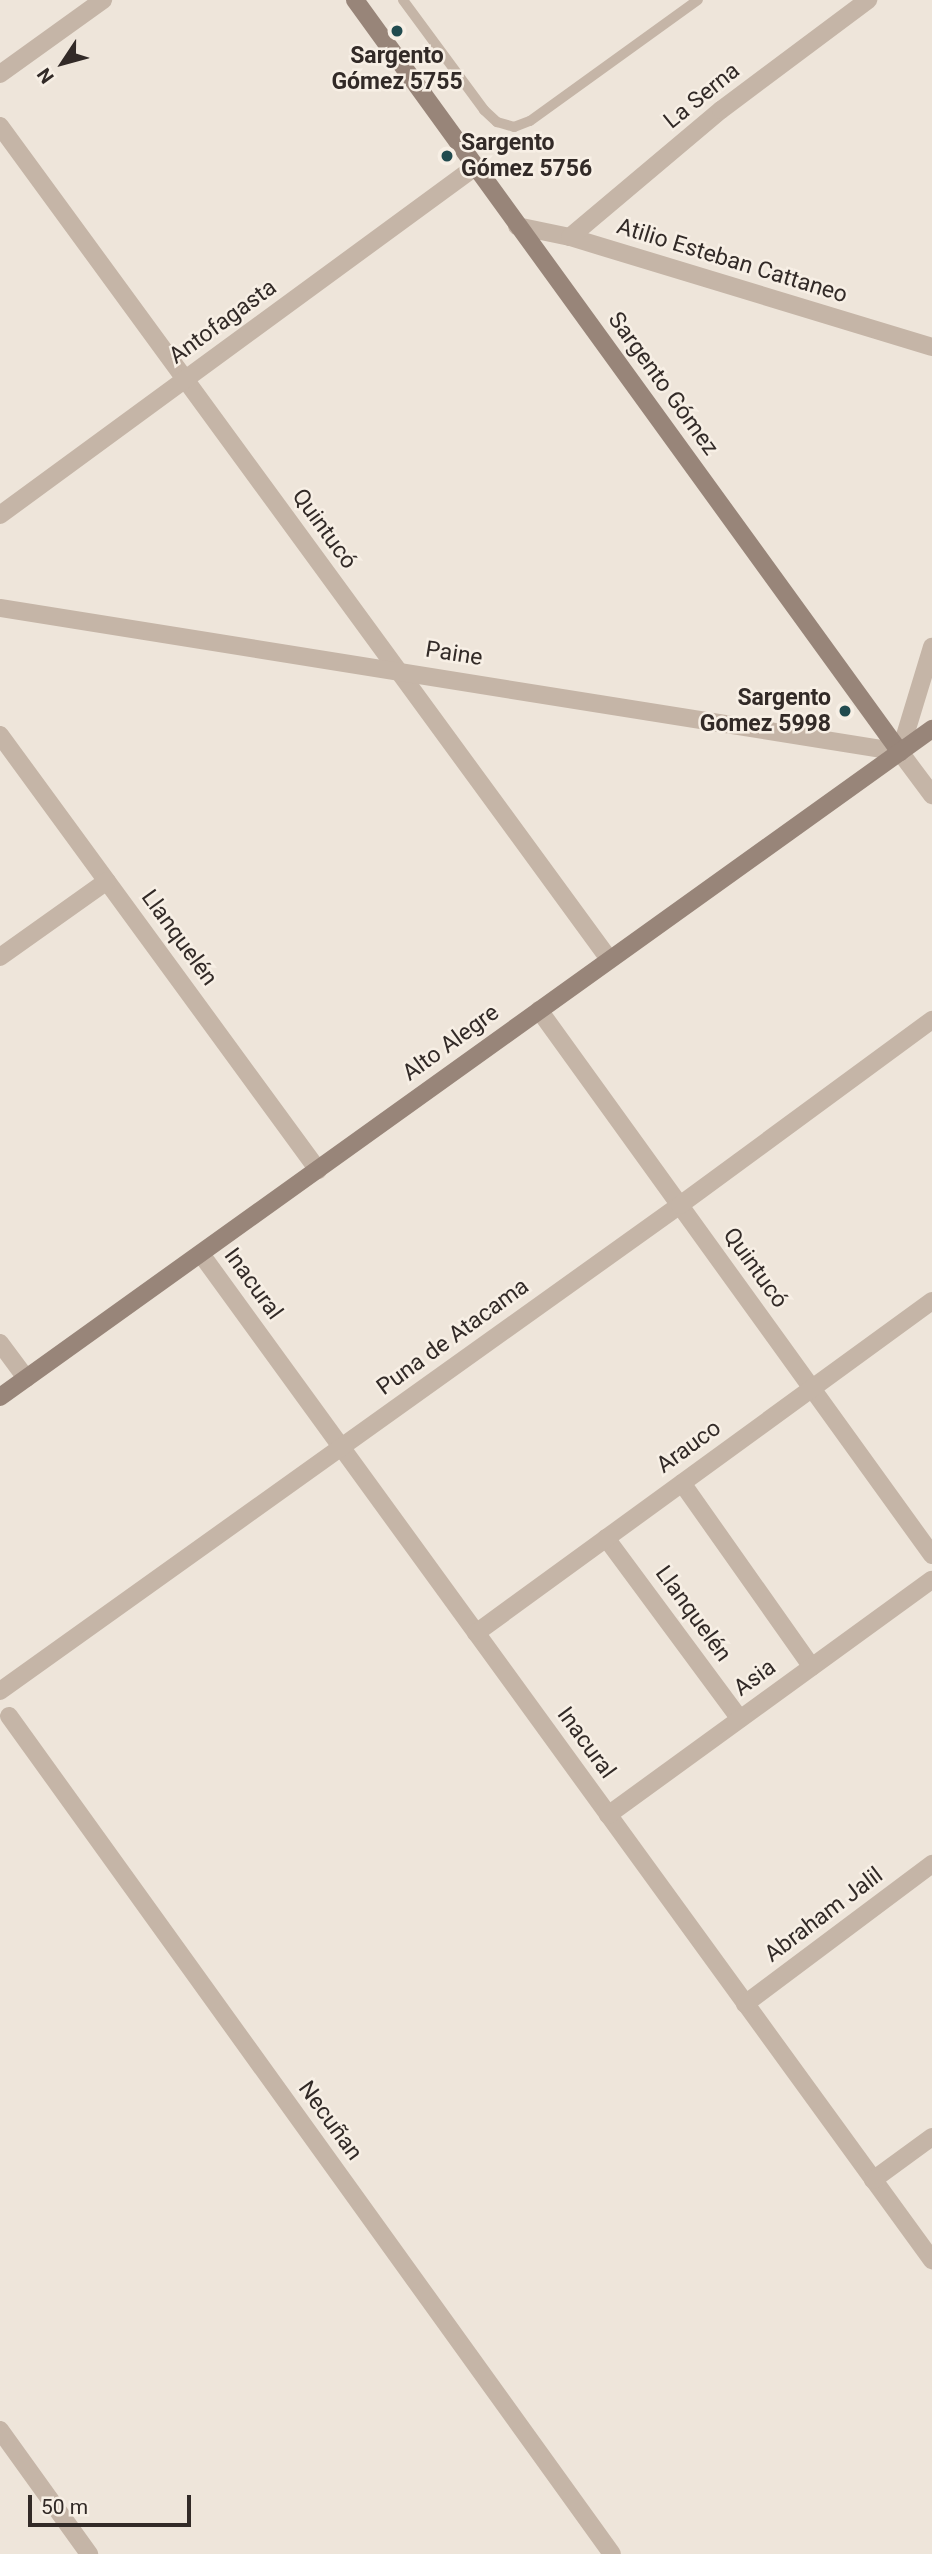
<!DOCTYPE html>
<html>
<head>
<meta charset="utf-8">
<style>
  body { margin:0 }
  #map { position:relative; width:932px; height:2554px; overflow:hidden; background:#eee5da; font-family:Roboto,sans-serif }
  div>[style] { position:absolute }
  .lane>* { height:10px; margin:-5px; padding:0 5px; transform-origin:5px; border-radius:5px; background:#c5b5a7 }
  .street>* { height:18px; margin:-9px; padding:0 9px; transform-origin:9px; border-radius:9px; background:#c5b5a7 }
  .secondary>* { height:18px; margin:-9px; padding:0 9px; transform-origin:9px; border-radius:9px; background:#988579 }
  .dots>* { width:19px; height:19px; translate:-50% -50%; box-sizing:border-box; border:4px solid #f7efe5; border-radius:50% }
  span { translate:-50% -50%; white-space:nowrap; text-align:center; line-height:1.15; -webkit-text-stroke:5px #f7efe5; paint-order:stroke }
  .poi-label { font-size:23px; color:#322a27; font-weight:700 }
  .left { translate:0 -50%; text-align:left }
  .right { translate:-100% -50%; text-align:right }
  .street-label { font-size:23px; color:#322a27 }
  .north { position:absolute; left:28px; top:28px; width:70px; height:70px; -webkit-text-stroke:5px #f7efe5; paint-order:stroke; rotate:234deg; font-size:19px; font-weight:700; line-height:28px; text-align:center; color:#322a27 }
  .north::after { content:''; display:block; margin:auto; width:24px; height:32px; background:#322a27; clip-path:polygon(50% 0,100% 100%,50% 72%,0 100%) }
  .scale { position:absolute; left:28px; top:2495px; width:163px; height:32px; box-sizing:border-box; border:4px solid #322a27; border-top:0; padding-left:9px; font-size:21px; line-height:24px; white-space:nowrap; color:#322a27; -webkit-text-stroke:5px #f7efe5; paint-order:stroke }
</style>
</head>
<body>
<div id="map">
  <div class="lane">
    <div style="left:403px;top:0;width:137px;rotate:53.6deg"></div>
    <div style="left:484px;top:110px;width:18px;rotate:43deg"></div>
    <div style="left:497px;top:122px;width:18px;rotate:16deg"></div>
    <div style="left:514px;top:127px;width:17px;rotate:-21deg"></div>
    <div style="left:530px;top:121px;width:207px;rotate:-35.8deg"></div>
  </div>
  <div class="street">
    <div style="left:0;top:74px;width:127px;rotate:-35.7deg"></div>
    <div style="left:0;top:126px;width:1032px;rotate:53.83deg"></div>
    <div style="left:517px;top:226px;width:54px;rotate:11.7deg"></div>
    <div style="left:570px;top:237px;width:378px;rotate:16.9deg"></div>
    <div style="left:570px;top:237px;width:197px;rotate:-40.1deg"></div>
    <div style="left:721px;top:110px;width:184px;rotate:-36.8deg"></div>
    <div style="left:0;top:515px;width:589px;rotate:-36.23deg"></div>
    <div style="left:0;top:608px;width:911px;rotate:9.09deg"></div>
    <div style="left:0;top:735px;width:539px;rotate:53.83deg"></div>
    <div style="left:900px;top:752px;width:110px;rotate:-73.1deg"></div>
    <div style="left:900px;top:752px;width:54px;rotate:53.3deg"></div>
    <div style="left:0;top:957px;width:131px;rotate:-35.4deg"></div>
    <div style="left:539px;top:1010px;width:672px;rotate:54.2deg"></div>
    <div style="left:201px;top:1254px;width:1244px;rotate:54deg"></div>
    <div style="left:0;top:1343px;width:44px;rotate:53.4deg"></div>
    <div style="left:682px;top:1483px;width:225px;rotate:54.8deg"></div>
    <div style="left:606px;top:1538px;width:225px;rotate:53.5deg"></div>
    <div style="left:476px;top:1633px;width:564px;rotate:-36.06deg"></div>
    <div style="left:0;top:1691px;width:836px;rotate:-35.55deg"></div>
    <div style="left:680px;top:1205px;width:313px;rotate:-36.3deg"></div>
    <div style="left:9px;top:1716px;width:1032px;rotate:54.26deg"></div>
    <div style="left:608px;top:1815px;width:400px;rotate:-36deg"></div>
    <div style="left:745px;top:2004px;width:234px;rotate:-36.8deg"></div>
    <div style="left:873px;top:2180px;width:73px;rotate:-36.1deg"></div>
    <div style="left:0;top:2430px;width:153px;rotate:54.3deg"></div>
  </div>
  <div class="secondary">
    <div style="left:355px;top:0;width:929px;rotate:54.07deg"></div>
    <div style="left:0;top:1397px;width:1147px;rotate:-35.63deg"></div>
  </div>
  <div class="dots">
    <div style="left:397px;top:31px;background:#214b4f"></div>
    <div style="left:447px;top:156px;background:#214b4f"></div>
    <div style="left:845px;top:711px;background:#214b4f"></div>
  </div>
  <div class="poi-label">
    <span style="left:397px;top:69px">Sargento<br>Gómez 5755</span>
    <span class="left" style="left:461px;top:156px">Sargento<br>Gómez 5756</span>
    <span class="right" style="left:831px;top:711px">Sargento<br>Gomez 5998</span>
  </div>
  <div class="street-label">
    <span style="left:702px;top:96px;rotate:-39deg">La Serna</span>
    <span style="left:732px;top:261px;rotate:17deg">Atilio Esteban Cattaneo</span>
    <span style="left:223px;top:322px;rotate:-36deg">Antofagasta</span>
    <span style="left:663px;top:384px;rotate:54deg">Sargento Gómez</span>
    <span style="left:324px;top:529px;rotate:54deg">Quintucó</span>
    <span style="left:454px;top:654px;rotate:9deg">Paine</span>
    <span style="left:179px;top:938px;rotate:54deg">Llanquelén</span>
    <span style="left:451px;top:1043px;rotate:-36deg">Alto Alegre</span>
    <span style="left:755px;top:1268px;rotate:54deg">Quintucó</span>
    <span style="left:253px;top:1284px;rotate:54deg">Inacural</span>
    <span style="left:453px;top:1337px;rotate:-36deg">Puna de Atacama</span>
    <span style="left:689px;top:1447px;rotate:-36deg">Arauco</span>
    <span style="left:693px;top:1614px;rotate:54deg">Llanquelén</span>
    <span style="left:755px;top:1678px;rotate:-36deg">Asia</span>
    <span style="left:586px;top:1743px;rotate:54deg">Inacural</span>
    <span style="left:824px;top:1915px;rotate:-37deg">Abraham Jalil</span>
    <span style="left:330px;top:2121px;rotate:54deg">Necuñan</span>
  </div>
  <div class="north">N</div>
  <div class="scale">50 m</div>
</div>
</body>
</html>
